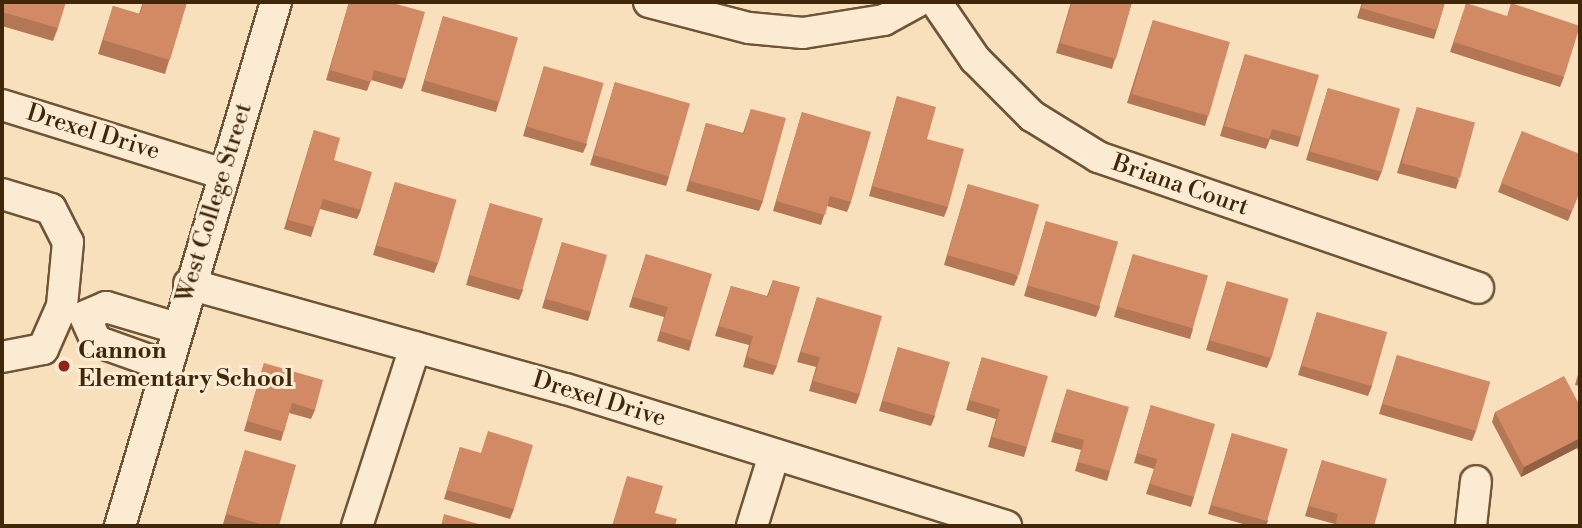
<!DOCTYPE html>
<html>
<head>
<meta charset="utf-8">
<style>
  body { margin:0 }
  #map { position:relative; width:1582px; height:528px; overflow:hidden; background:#f9e0bc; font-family:"Libre Bodoni",serif }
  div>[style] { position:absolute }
  .roads { filter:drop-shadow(2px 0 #6f5536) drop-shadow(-2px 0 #6f5536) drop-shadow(0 2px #6f5536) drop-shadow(0 -2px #6f5536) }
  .minor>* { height:30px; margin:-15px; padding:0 15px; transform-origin:15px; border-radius:15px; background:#fbebd3 }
  .wall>* { inset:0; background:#b47755 }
  .shaded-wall>* { inset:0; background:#926145 }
  .building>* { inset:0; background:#d18a63; transform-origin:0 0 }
  .dots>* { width:19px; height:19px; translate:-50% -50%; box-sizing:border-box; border:4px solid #fbebd3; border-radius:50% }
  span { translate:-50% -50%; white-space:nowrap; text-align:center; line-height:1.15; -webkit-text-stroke:6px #fbebd3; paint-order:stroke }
  .street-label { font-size:24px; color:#41270a }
  .poi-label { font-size:24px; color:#41270a; font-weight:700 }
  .left { translate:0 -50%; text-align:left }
  .frame { position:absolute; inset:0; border:4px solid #41270a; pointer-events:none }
</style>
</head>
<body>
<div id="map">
  <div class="roads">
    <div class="minor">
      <div style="left:649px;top:2px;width:103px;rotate:14.6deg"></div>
      <div style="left:749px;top:28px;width:54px;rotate:5.3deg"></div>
      <div style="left:803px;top:33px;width:82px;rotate:-9.1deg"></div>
      <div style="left:884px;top:20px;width:37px;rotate:-29deg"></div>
      <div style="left:936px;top:2px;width:69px;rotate:55.6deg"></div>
      <div style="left:975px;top:59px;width:81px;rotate:45deg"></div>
      <div style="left:1032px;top:116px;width:78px;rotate:31.8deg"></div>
      <div style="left:1098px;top:157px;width:402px;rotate:19deg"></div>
      <div style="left:2px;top:105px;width:232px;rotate:17.3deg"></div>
      <div style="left:2px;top:194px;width:51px;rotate:17deg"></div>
      <div style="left:51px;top:209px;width:37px;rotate:63deg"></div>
      <div style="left:68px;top:242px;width:64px;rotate:95.4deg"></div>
      <div style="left:62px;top:306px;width:47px;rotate:113.8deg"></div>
      <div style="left:43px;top:349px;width:42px;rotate:169deg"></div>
      <div style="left:189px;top:284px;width:391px;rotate:15.6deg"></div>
      <div style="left:566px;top:389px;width:461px;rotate:17.3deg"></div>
      <div style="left:166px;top:366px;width:74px;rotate:-160.3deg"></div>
      <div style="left:96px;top:341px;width:27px;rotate:-114deg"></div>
      <div style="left:85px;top:316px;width:23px;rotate:-23deg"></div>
      <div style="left:106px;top:307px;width:74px;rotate:16.5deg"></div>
      <div style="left:120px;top:526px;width:547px;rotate:-73.42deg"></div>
      <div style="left:357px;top:526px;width:188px;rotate:-72deg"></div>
      <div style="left:752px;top:526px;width:74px;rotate:-72.8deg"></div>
      <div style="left:1471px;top:526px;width:45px;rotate:-83.7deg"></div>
    </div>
  </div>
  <div class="wall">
    <div style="clip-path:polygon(2px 2px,58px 28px,53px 41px,2px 26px)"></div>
    <div style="clip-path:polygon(143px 2px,187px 2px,165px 74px,98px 54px,113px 6px,139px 14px)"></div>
    <div style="clip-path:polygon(349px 2px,389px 2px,406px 79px,402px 89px,371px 80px,367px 91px,326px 80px)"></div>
    <div style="clip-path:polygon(1071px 2px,1132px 2px,1112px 69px,1056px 53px)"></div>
    <div style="clip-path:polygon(1362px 2px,1445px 2px,1434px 39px,1357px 18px)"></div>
    <div style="clip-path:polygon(1463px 13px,1564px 77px,1560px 87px,1450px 52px)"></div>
    <div style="clip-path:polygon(443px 16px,499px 102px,496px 112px,421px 91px)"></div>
    <div style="clip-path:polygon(1153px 20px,1208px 116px,1205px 126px,1127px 103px)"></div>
    <div style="clip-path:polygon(1245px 54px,1301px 137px,1298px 147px,1270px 139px,1266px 149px,1220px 136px)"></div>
    <div style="clip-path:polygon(544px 66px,587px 144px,583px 153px,523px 136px)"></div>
    <div style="clip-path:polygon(615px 82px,669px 177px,666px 186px,590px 165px)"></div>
    <div style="clip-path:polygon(1328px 88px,1382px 171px,1378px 181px,1306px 160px)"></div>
    <div style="clip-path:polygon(897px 96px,948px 207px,944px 217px,869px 196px)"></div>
    <div style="clip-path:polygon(1417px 107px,1459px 180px,1456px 189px,1397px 173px)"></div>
    <div style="clip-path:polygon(751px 109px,763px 201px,759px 211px,686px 191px,706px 123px,743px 133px)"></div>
    <div style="clip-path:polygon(802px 112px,851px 202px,847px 212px,827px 206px,821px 225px,773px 211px)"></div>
    <div style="clip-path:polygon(314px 130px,334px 160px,361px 210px,357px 219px,320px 209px,311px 237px,284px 229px)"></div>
    <div style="clip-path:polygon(1522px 131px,1580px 191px,1568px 221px,1498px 192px)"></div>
    <div style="clip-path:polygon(395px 182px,438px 263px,434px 273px,373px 255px)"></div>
    <div style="clip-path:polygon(968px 184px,1018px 277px,1014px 286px,944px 265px)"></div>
    <div style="clip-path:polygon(490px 203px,523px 290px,519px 300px,466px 285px)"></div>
    <div style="clip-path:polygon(1046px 221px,1100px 307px,1096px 317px,1024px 296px)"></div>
    <div style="clip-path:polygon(562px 242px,591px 312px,588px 321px,542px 308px)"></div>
    <div style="clip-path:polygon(646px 254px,692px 341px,689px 351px,657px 341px,664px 317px,629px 307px)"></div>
    <div style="clip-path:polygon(1133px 254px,1193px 329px,1190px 339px,1114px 317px)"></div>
    <div style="clip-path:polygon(773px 280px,777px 366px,773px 375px,743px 367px,749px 345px,715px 336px,731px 286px,767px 296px)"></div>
    <div style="clip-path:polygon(1227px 281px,1271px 358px,1267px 368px,1206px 350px)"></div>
    <div style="clip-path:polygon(817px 297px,860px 394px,856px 404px,809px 391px,816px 367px,797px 362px)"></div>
    <div style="clip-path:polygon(1317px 312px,1372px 386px,1368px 396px,1298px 375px)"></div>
    <div style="clip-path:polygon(898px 347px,935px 416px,931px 426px,879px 411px)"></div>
    <div style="clip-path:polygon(1397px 355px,1476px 431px,1472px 441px,1379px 414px)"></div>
    <div style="clip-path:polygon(982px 357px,1027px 447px,1024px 457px,988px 447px,996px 419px,966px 410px)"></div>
    <div style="clip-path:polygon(264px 363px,315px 410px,311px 419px,289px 413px,281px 441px,244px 431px)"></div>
    <div style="clip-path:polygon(1580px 367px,1580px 386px,1575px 385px)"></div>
    <div style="clip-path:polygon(1067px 389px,1110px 471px,1107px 481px,1075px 471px,1081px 450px,1051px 442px)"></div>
    <div style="clip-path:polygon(1151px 405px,1194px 497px,1191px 507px,1146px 494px,1154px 469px,1134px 463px)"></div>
    <div style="clip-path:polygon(1580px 406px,1580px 455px,1577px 448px,1521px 477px,1492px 422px,1495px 412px)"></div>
    <div style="clip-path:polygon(1232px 433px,1268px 521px,1266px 526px,1250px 526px,1208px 514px)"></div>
    <div style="clip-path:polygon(460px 447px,514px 509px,510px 519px,444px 499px)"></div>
    <div style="clip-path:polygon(245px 450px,279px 526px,231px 526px,223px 524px)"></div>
    <div style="clip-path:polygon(1322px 460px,1374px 526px,1334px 526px,1335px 524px,1305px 516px)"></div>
  </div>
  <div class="shaded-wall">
    <div style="clip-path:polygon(1580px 438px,1577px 448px,1521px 477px,1524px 467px)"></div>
  </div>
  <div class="building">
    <div style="clip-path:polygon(2px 2px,66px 2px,58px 28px,2px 12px)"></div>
    <div style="clip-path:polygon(144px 2px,187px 2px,170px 60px,103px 40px,113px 6px,140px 14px)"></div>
    <div style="clip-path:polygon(349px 2px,389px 2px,425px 12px,406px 79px,374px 70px,371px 82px,330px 70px)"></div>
    <div style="clip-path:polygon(1072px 2px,1132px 2px,1116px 59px,1060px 43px)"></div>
    <div style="clip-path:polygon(1363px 2px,1445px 2px,1437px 30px,1361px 8px)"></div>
    <div style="clip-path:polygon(1466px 3px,1507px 16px,1511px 3px,1580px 26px,1564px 77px,1454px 42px)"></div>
    <div style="left:443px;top:16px;width:78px;height:67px;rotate:16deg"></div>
    <div style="left:1153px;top:20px;width:80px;height:77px;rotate:16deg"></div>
    <div style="clip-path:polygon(1245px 54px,1319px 75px,1301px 137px,1272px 129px,1269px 139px,1224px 126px)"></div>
    <div style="left:544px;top:66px;width:62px;height:63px;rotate:16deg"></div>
    <div style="left:615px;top:82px;width:78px;height:76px;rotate:16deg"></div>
    <div style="left:1328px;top:88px;width:75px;height:66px;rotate:16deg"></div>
    <div style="clip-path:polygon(897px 96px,936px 107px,927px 139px,964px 149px,948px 207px,872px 186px)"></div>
    <div style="left:1417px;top:107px;width:60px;height:58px;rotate:15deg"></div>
    <div style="clip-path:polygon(751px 109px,786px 118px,763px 201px,690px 181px,706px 123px,744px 134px)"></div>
    <div style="clip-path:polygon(802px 112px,871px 132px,851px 202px,830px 196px,825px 215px,776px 201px)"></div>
    <div style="clip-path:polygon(314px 130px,340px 138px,334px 160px,372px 172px,361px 210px,323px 199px,314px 227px,288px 220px)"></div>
    <div style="clip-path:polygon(1522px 131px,1580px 154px,1580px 190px,1572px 211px,1501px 183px)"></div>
    <div style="left:395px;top:182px;width:64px;height:66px;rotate:16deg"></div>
    <div style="left:968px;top:184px;width:74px;height:74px;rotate:16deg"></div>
    <div style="left:490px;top:203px;width:55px;height:75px;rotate:16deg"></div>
    <div style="left:1046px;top:221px;width:75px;height:67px;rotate:16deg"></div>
    <div style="left:562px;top:242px;width:47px;height:59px;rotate:16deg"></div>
    <div style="clip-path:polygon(646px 254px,712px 274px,692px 341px,660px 331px,668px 307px,633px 297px)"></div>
    <div style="left:1133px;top:254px;width:78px;height:55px;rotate:16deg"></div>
    <div style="clip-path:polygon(773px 280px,800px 287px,777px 366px,747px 357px,753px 336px,719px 326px,731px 286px,768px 297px)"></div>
    <div style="left:1227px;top:281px;width:64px;height:62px;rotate:16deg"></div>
    <div style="clip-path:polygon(817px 297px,882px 316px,860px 394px,813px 381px,820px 357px,801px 352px)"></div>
    <div style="left:1317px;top:312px;width:73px;height:56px;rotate:16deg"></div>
    <div style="left:898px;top:347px;width:54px;height:56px;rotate:16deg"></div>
    <div style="left:1397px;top:355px;width:97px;height:51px;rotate:16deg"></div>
    <div style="clip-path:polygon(982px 357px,1048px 376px,1027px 447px,992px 437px,1000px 409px,969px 400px)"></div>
    <div style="clip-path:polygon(264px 363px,323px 380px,315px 410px,292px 403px,284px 432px,247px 421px)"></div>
    <div style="clip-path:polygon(1564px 376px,1580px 406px,1580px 438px,1524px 467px,1495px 412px)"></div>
    <div style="clip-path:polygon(1067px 389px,1129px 407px,1110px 471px,1078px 462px,1084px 440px,1055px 432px)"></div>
    <div style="clip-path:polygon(1151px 405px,1215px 424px,1194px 497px,1150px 484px,1157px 459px,1137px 453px)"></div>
    <div style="clip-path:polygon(488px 431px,533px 445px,514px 509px,447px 490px,460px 447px,481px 453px)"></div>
    <div style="left:1232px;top:433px;width:58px;height:75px;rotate:16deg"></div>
    <div style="clip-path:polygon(245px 450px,296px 465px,279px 526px,268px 526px,226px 514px)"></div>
    <div style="clip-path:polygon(1322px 460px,1387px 479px,1374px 526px,1335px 526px,1338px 514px,1309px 506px)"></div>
    <div style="clip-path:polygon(627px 476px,663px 486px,655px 513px,677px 519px,675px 526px,612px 526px)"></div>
    <div style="clip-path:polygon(444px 514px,485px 526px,441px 526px)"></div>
  </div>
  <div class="dots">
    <div style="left:64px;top:366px;background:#8f2418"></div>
  </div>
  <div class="street-label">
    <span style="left:93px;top:133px;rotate:17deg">Drexel Drive</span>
    <span style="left:1180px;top:186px;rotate:19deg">Briana Court</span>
    <span style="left:215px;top:203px;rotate:-73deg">West College Street</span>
    <span style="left:599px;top:400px;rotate:17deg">Drexel Drive</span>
  </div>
  <div class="poi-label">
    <span class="left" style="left:78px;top:366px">Cannon<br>Elementary School</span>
  </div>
  <div class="frame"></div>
</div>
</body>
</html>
